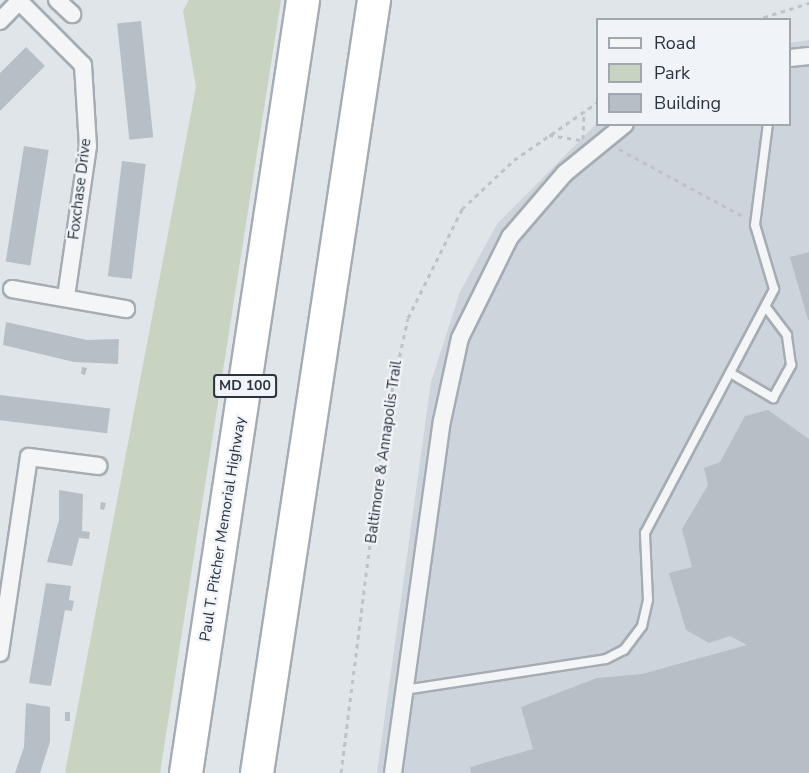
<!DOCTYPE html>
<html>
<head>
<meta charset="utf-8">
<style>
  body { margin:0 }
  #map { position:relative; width:809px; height:773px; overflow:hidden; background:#e0e5e9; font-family:"Nunito Sans",sans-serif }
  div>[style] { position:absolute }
  .built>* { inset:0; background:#ced4db }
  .green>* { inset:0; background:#c8d3c1 }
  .building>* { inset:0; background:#b7bfc6; transform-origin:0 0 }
  .path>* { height:3px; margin-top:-1.5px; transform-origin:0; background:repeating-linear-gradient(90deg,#bec3c7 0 4.5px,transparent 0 9px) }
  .roads { filter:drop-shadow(2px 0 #a5acb3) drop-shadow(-2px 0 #a5acb3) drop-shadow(0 2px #a5acb3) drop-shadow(0 -2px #a5acb3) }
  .service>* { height:8px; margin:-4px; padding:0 4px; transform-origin:4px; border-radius:4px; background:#f3f5f7 }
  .minor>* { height:16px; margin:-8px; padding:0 8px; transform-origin:8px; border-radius:8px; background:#f3f5f7 }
  .motorway>* { height:32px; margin:-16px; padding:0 16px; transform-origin:16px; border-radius:16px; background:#fff }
  span { translate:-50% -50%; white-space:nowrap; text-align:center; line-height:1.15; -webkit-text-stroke:4.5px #f0f3f7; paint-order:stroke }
  .shield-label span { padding:2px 4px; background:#f0f3f7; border:2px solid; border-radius:4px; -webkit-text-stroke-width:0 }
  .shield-label { font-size:14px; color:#293440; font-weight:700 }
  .street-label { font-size:15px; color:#293440 }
  .legend { position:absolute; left:596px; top:18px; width:195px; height:108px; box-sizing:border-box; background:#f0f3f7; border:2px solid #a0a7ae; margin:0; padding:8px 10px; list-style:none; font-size:18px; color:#293440 }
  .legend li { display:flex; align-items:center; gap:12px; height:30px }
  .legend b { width:30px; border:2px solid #a0a7ae }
</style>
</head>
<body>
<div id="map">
  <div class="built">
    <div style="clip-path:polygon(809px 40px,809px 773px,377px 773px,431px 382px,460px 292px,497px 224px,597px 123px,790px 124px,790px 43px)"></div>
  </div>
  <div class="green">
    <div style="clip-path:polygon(189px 0,281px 0,160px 773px,65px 773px,196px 87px,183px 11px)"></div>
  </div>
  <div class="building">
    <div style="left:141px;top:21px;width:117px;height:24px;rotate:84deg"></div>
    <div style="clip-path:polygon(26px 47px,45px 66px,0 111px,0 73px)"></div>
    <div style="left:24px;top:146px;width:25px;height:117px;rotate:9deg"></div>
    <div style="left:122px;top:161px;width:24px;height:116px;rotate:7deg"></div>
    <div style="clip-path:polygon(809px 252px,809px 320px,808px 320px,790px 257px)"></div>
    <div style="clip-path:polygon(6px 322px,87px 340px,119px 339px,118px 364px,74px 362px,3px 345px)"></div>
    <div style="clip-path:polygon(82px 367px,87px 368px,85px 375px,81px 374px)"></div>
    <div style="left:0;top:395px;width:111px;height:25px;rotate:7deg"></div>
    <div style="clip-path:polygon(768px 410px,809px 439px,809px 773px,471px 773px,470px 767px,533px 749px,521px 707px,597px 678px,642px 674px,747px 645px,730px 636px,709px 643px,686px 630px,669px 573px,692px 567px,682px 529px,708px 485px,704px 468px,720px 462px,745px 416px)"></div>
    <div style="clip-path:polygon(59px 490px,83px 494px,82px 531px,90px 532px,89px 539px,79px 538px,72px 566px,47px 562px,59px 520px)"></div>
    <div style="clip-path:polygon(101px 502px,106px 503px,104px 510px,100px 509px)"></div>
    <div style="clip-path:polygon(46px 583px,71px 586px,69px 600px,74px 601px,72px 611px,65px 610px,51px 686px,29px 683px)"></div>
    <div style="clip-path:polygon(26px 703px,50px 707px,50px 742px,40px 773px,15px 773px,24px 747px)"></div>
    <div style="left:65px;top:712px;width:5px;height:9px"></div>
  </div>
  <div class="path">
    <div style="left:755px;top:20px;width:57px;rotate:-17.5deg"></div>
    <div style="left:549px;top:135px;width:32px;rotate:9deg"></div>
    <div style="left:583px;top:139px;width:28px;rotate:-88deg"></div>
    <div style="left:619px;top:149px;width:142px;rotate:28.5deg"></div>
    <div style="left:341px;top:773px;width:358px;rotate:-82.8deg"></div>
    <div style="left:386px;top:418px;width:102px;rotate:-77.6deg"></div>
    <div style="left:408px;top:318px;width:122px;rotate:-63.6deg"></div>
    <div style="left:462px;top:209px;width:71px;rotate:-43.3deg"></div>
    <div style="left:514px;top:160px;width:102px;rotate:-34.6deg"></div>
  </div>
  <div class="roads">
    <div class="service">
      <div style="left:732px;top:374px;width:48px;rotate:30.3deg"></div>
      <div style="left:773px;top:398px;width:38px;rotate:-61deg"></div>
      <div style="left:791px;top:365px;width:30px;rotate:-98deg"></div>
      <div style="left:787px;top:335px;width:35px;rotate:-127deg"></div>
      <div style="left:404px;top:690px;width:204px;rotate:-8.7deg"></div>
      <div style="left:606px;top:659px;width:20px;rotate:-27deg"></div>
      <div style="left:624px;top:650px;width:30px;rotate:-53deg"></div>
      <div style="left:642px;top:626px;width:27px;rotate:-77deg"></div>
      <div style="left:648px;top:600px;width:67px;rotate:-92.6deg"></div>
      <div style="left:645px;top:533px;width:276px;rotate:-62.1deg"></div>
      <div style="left:774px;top:289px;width:67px;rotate:-106.5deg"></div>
      <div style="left:755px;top:225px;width:102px;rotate:-82.7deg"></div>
    </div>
    <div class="minor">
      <div style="left:18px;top:0;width:92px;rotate:45deg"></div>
      <div style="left:83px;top:65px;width:81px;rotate:86.5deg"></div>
      <div style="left:88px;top:146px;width:153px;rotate:98.3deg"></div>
      <div style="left:57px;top:0;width:21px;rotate:43deg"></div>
      <div style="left:0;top:21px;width:29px;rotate:-46deg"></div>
      <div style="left:790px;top:58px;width:19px;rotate:-6deg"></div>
      <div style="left:12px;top:289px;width:116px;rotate:10deg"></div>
      <div style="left:0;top:653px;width:198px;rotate:-81.6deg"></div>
      <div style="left:29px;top:457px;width:70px;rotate:7.4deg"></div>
      <div style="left:393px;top:773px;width:355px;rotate:-82.1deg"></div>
      <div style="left:442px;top:421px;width:85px;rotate:-77.8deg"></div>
      <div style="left:460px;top:338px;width:113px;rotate:-63.7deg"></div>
      <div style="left:510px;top:237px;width:84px;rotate:-49.3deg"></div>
      <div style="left:565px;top:173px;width:77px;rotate:-39.2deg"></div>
    </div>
    <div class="motorway">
      <div style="left:186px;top:773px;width:782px;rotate:-81.39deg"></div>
      <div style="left:257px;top:773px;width:782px;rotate:-81.39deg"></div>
    </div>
  </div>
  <div class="shield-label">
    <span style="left:245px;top:386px">MD 100</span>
  </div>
  <div class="street-label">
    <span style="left:80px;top:189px;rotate:-83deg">Foxchase Drive</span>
    <span style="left:384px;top:452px;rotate:-82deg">Baltimore &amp; Annapolis Trail</span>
    <span style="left:223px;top:529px;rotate:-81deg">Paul T. Pitcher Memorial Highway</span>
  </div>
  <ul class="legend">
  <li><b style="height:8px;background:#f3f5f7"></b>Road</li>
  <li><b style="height:16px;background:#c8d3c1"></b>Park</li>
  <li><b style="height:16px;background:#b7bfc6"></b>Building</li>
  </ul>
</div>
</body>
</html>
